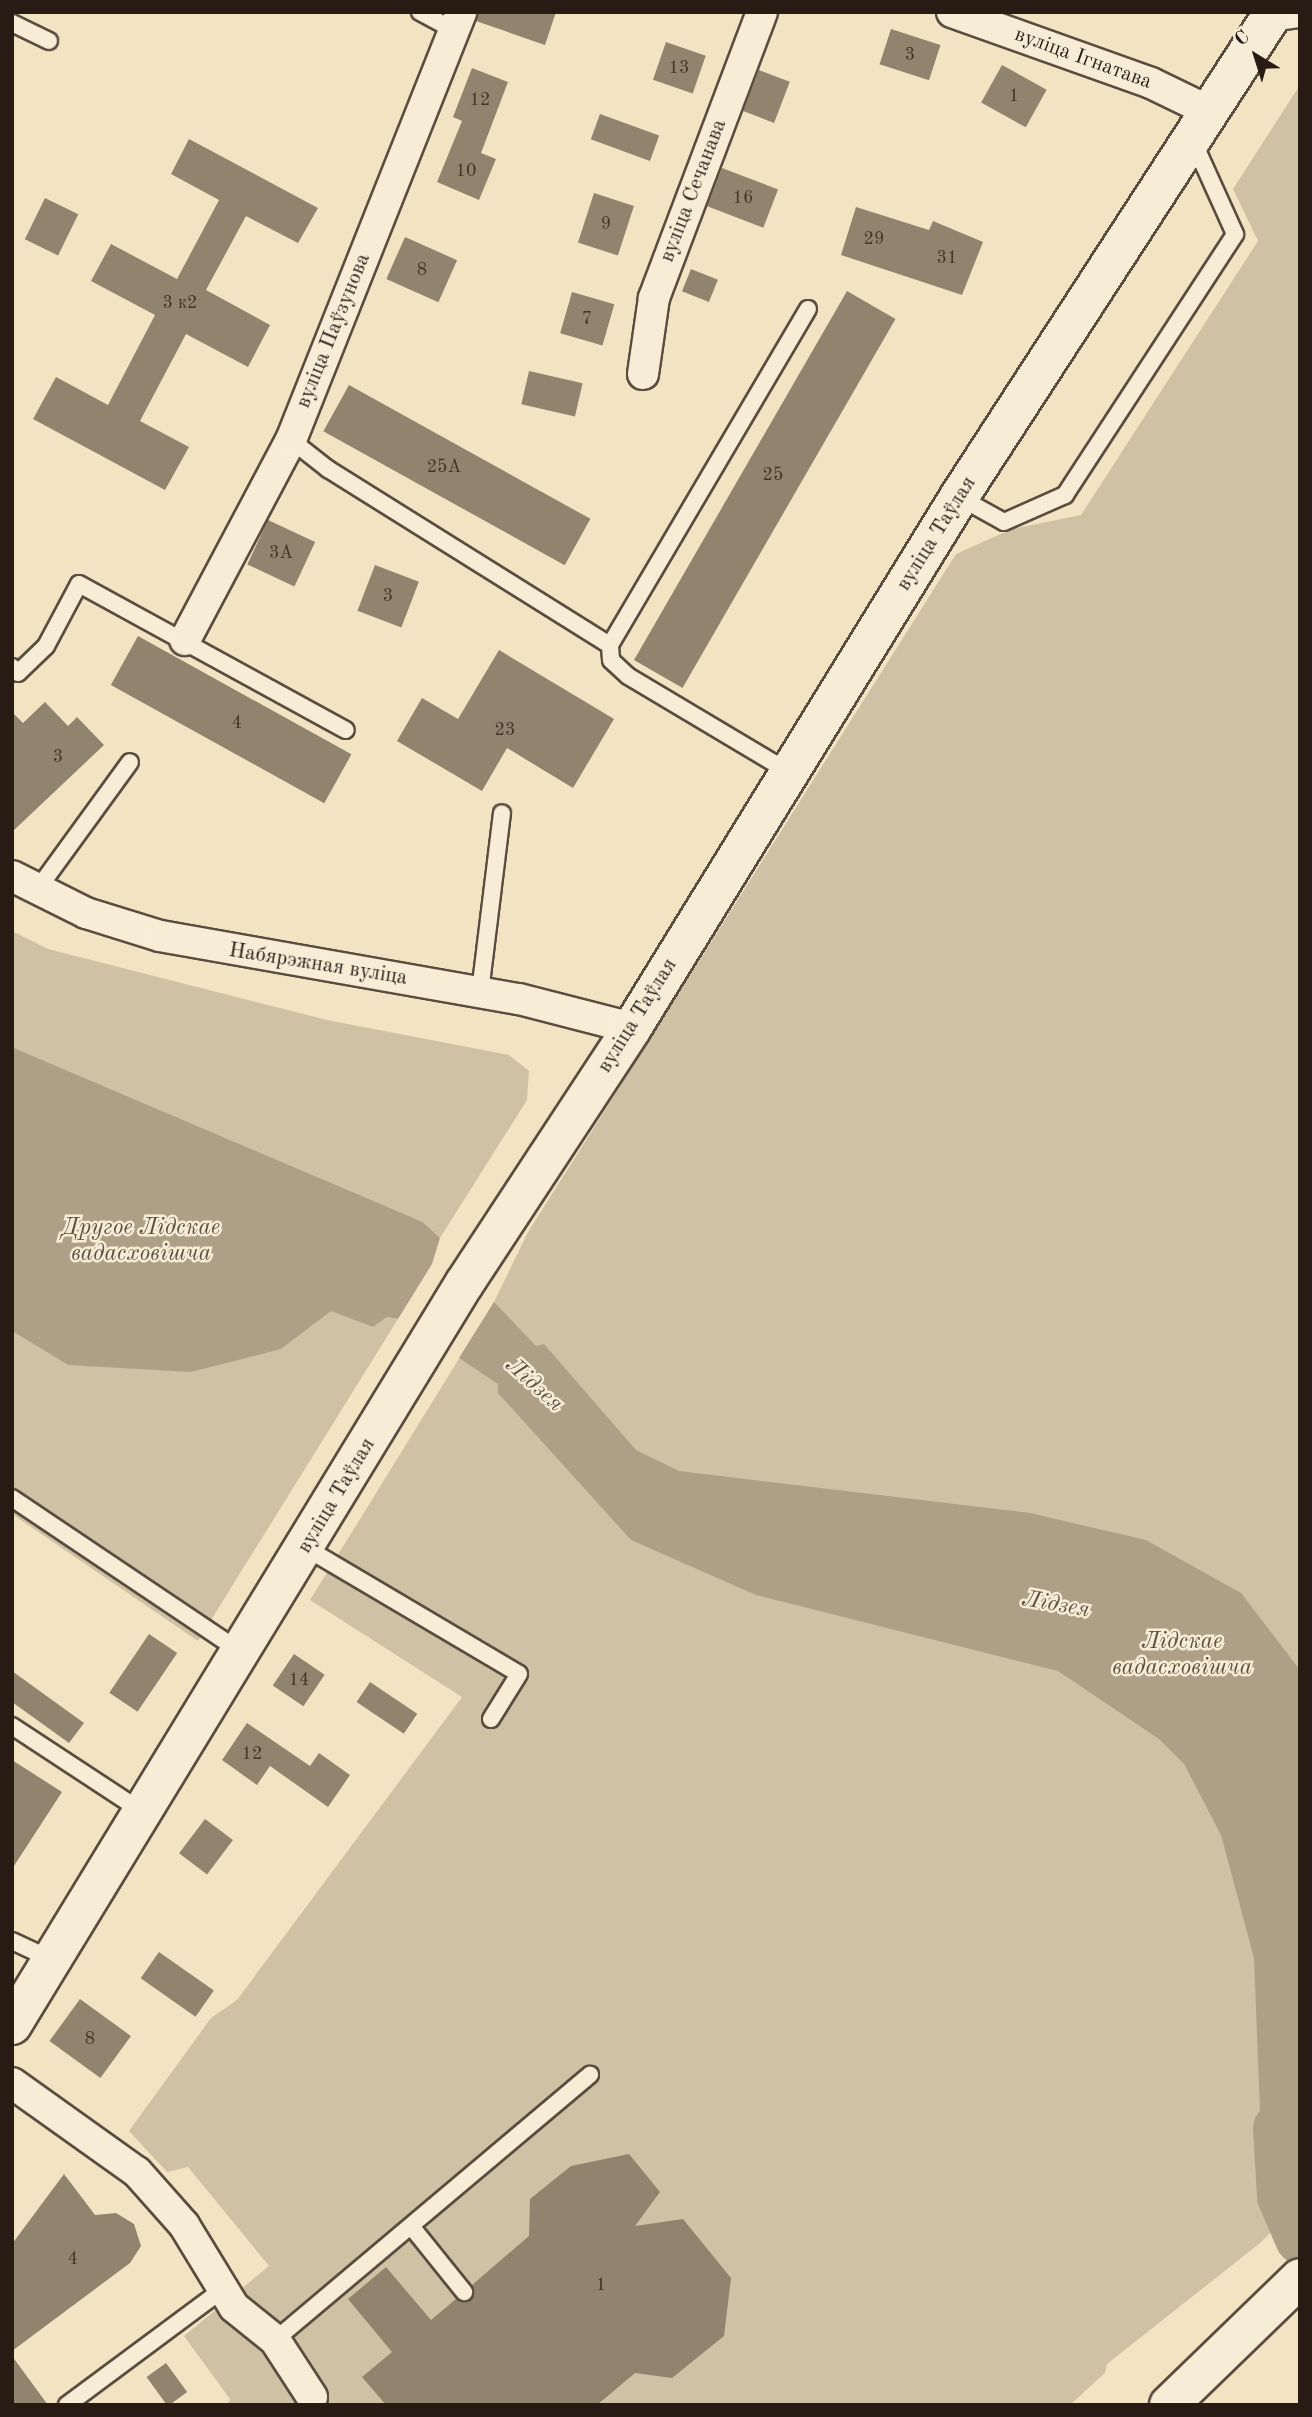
<!DOCTYPE html>
<html>
<head>
<meta charset="utf-8">
<style>
  body { margin:0 }
  #map { position:relative; width:1312px; height:2417px; overflow:hidden; background:#f2e4c2; font-family:"Old Standard TT",serif }
  div>[style] { position:absolute }
  .green>* { inset:0; background:#cfc2a4 }
  .water>* { inset:0; background:#ada087 }
  .river>* { height:51px; margin:-25.5px; padding:0 25.5px; transform-origin:25.5px; border-radius:25.5px; background:#ada087 }
  .building>* { inset:0; background:#91846e; transform-origin:0 0 }
  .roads { filter:drop-shadow(2px 0 #5a4d40) drop-shadow(-2px 0 #5a4d40) drop-shadow(0 2px #5a4d40) drop-shadow(0 -2px #5a4d40) }
  .service>* { height:16px; margin:-8px; padding:0 8px; transform-origin:8px; border-radius:8px; background:#f7edd7 }
  .minor>* { height:30px; margin:-15px; padding:0 15px; transform-origin:15px; border-radius:15px; background:#f7edd7 }
  .secondary>* { height:38px; margin:-19px; padding:0 19px; transform-origin:19px; border-radius:19px; background:#f7edd7 }
  span { translate:-50% -50%; white-space:nowrap; text-align:center; line-height:1.15; -webkit-text-stroke:5px #f7edd7; paint-order:stroke }
  .number-label { font-size:18px; color:#42352a }
  .number-label span { -webkit-text-stroke-width:0 }
  .street-label { font-size:21px; color:#271b14 }
  .water-label { font-size:23px; color:#5d5042; font-style:italic }
  .frame { position:absolute; inset:0; border:14px solid #271b14; pointer-events:none }
  .north { position:absolute; left:1221px; top:21px; width:70px; height:70px; -webkit-text-stroke:5px #f7edd7; paint-order:stroke; rotate:322deg; font-size:19px; font-weight:700; line-height:28px; text-align:center; color:#271b14 }
  .north::after { content:''; display:block; margin:auto; width:24px; height:32px; background:#271b14; clip-path:polygon(50% 0,100% 100%,50% 72%,0 100%) }
</style>
</head>
<body>
<div id="map">
  <div class="green">
    <div style="clip-path:polygon(1300px 85px,1300px 2204px,1260px 2243px,1107px 2364px,1105px 2373px,1070px 2405px,227px 2405px,230px 2399px,184px 2336px,269px 2266px,188px 2167px,167px 2172px,129px 2131px,211px 2018px,237px 2000px,462px 1697px,310px 1600px,494px 1302px,528px 1232px,956px 554px,1012px 529px,1081px 515px,1258px 241px,1233px 189px)"></div>
    <div style="clip-path:polygon(12px 931px,48px 949px,327px 1020px,509px 1055px,529px 1071px,527px 1100px,440px 1238px,423px 1222px,12px 1047px)"></div>
    <div style="clip-path:polygon(331px 1310px,373px 1327px,387px 1317px,398px 1319px,198px 1641px,12px 1514px,12px 1331px,68px 1365px,281px 1349px)"></div>
  </div>
  <div class="water">
    <div style="clip-path:polygon(12px 1047px,423px 1222px,440px 1238px,432px 1264px,398px 1319px,387px 1317px,373px 1327px,331px 1311px,281px 1349px,191px 1372px,68px 1365px,12px 1331px)"></div>
    <div style="clip-path:polygon(494px 1302px,536px 1346px,544px 1344px,636px 1450px,679px 1471px,1030px 1513px,1146px 1540px,1241px 1593px,1300px 1670px,1300px 2179px,1282px 2196px,1264px 2212px,1254px 1958px,1221px 1835px,1184px 1764px,1159px 1739px,1058px 1671px,756px 1595px,631px 1540px,498px 1393px,498px 1384px,459px 1358px)"></div>
  </div>
  <div class="river">
    <div style="left:1278px;top:2128px;width:68px;rotate:86.6deg"></div>
    <div style="left:1282px;top:2196px;width:46px;rotate:66.8deg"></div>
  </div>
  <div class="building">
    <div style="clip-path:polygon(478px 12px,556px 12px,545px 45px,476px 21px)"></div>
    <div style="left:891px;top:29px;width:52px;height:37px;rotate:18deg"></div>
    <div style="left:666px;top:42px;width:42px;height:40px;rotate:19deg"></div>
    <div style="left:1002px;top:65px;width:51px;height:43px;rotate:29deg"></div>
    <div style="clip-path:polygon(472px 68px,508px 82px,481px 153px,496px 159px,479px 200px,437px 182px,462px 121px,453px 117px)"></div>
    <div style="left:759px;top:70px;width:33px;height:44px;rotate:21deg"></div>
    <div style="left:600px;top:114px;width:63px;height:27px;rotate:20deg"></div>
    <div style="clip-path:polygon(189px 139px,318px 208px,298px 243px,246px 216px,206px 290px,270px 325px,248px 367px,186px 334px,140px 421px,189px 447px,165px 490px,33px 419px,56px 377px,108px 405px,155px 315px,91px 281px,111px 244px,177px 279px,219px 200px,171px 174px)"></div>
    <div style="left:722px;top:168px;width:60px;height:41px;rotate:21deg"></div>
    <div style="left:594px;top:193px;width:42px;height:52px;rotate:18deg"></div>
    <div style="left:45px;top:198px;width:37px;height:46px;rotate:26deg"></div>
    <div style="clip-path:polygon(856px 207px,929px 230px,933px 221px,983px 242px,962px 295px,841px 255px)"></div>
    <div style="left:405px;top:237px;width:57px;height:46px;rotate:24deg"></div>
    <div style="left:691px;top:269px;width:29px;height:24px;rotate:22deg"></div>
    <div style="left:847px;top:291px;width:56px;height:426px;rotate:30deg"></div>
    <div style="left:572px;top:292px;width:44px;height:43px;rotate:16deg"></div>
    <div style="left:529px;top:371px;width:55px;height:34px;rotate:13deg"></div>
    <div style="left:349px;top:385px;width:276px;height:53px;rotate:29deg"></div>
    <div style="left:268px;top:520px;width:52px;height:49px;rotate:25deg"></div>
    <div style="left:375px;top:565px;width:47px;height:49px;rotate:21deg"></div>
    <div style="left:138px;top:636px;width:244px;height:56px;rotate:29deg"></div>
    <div style="clip-path:polygon(499px 650px,614px 719px,573px 788px,507px 748px,482px 791px,397px 741px,422px 698px,458px 719px)"></div>
    <div style="clip-path:polygon(45px 702px,68px 726px,77px 717px,104px 745px,12px 832px,12px 712px,23px 723px)"></div>
    <div style="left:149px;top:1634px;width:34px;height:71px;rotate:34deg"></div>
    <div style="left:294px;top:1654px;width:37px;height:38px;rotate:34deg"></div>
    <div style="clip-path:polygon(12px 1671px,84px 1723px,69px 1743px,12px 1702px)"></div>
    <div style="left:370px;top:1682px;width:57px;height:24px;rotate:34deg"></div>
    <div style="clip-path:polygon(247px 1723px,310px 1766px,319px 1753px,350px 1775px,328px 1807px,270px 1766px,257px 1785px,222px 1760px)"></div>
    <div style="clip-path:polygon(12px 1760px,62px 1792px,12px 1869px)"></div>
    <div style="left:205px;top:1819px;width:35px;height:43px;rotate:37deg"></div>
    <div style="left:159px;top:1952px;width:67px;height:32px;rotate:35deg"></div>
    <div style="left:80px;top:1999px;width:63px;height:52px;rotate:36deg"></div>
    <div style="clip-path:polygon(629px 2154px,660px 2192px,635px 2226px,683px 2219px,731px 2278px,724px 2336px,672px 2378px,635px 2373px,597px 2405px,386px 2405px,362px 2377px,392px 2352px,348px 2299px,386px 2267px,431px 2320px,456px 2299px,470px 2301px,472px 2285px,529px 2236px,530px 2199px,571px 2166px)"></div>
    <div style="clip-path:polygon(64px 2174px,95px 2215px,116px 2213px,134px 2224px,141px 2246px,130px 2263px,12px 2351px,12px 2244px)"></div>
    <div style="clip-path:polygon(12px 2356px,48px 2405px,12px 2405px)"></div>
    <div style="left:166px;top:2363px;width:36px;height:24px;rotate:54deg"></div>
  </div>
  <div class="roads">
    <div class="service">
      <div style="left:420px;top:12px;width:38px;rotate:28deg"></div>
      <div style="left:12px;top:23px;width:41px;rotate:25.9deg"></div>
      <div style="left:1271px;top:23px;width:29px;rotate:-8deg"></div>
      <div style="left:291px;top:440px;width:47px;rotate:38.1deg"></div>
      <div style="left:328px;top:469px;width:332px;rotate:32deg"></div>
      <div style="left:959px;top:497px;width:51px;rotate:29.1deg"></div>
      <div style="left:1004px;top:522px;width:67px;rotate:-23.9deg"></div>
      <div style="left:1065px;top:495px;width:311px;rotate:-56.9deg"></div>
      <div style="left:1235px;top:234px;width:102px;rotate:-114.3deg"></div>
      <div style="left:12px;top:667px;width:8px;rotate:45deg"></div>
      <div style="left:18px;top:673px;width:39px;rotate:-44deg"></div>
      <div style="left:46px;top:646px;width:70px;rotate:-62deg"></div>
      <div style="left:79px;top:584px;width:304px;rotate:28.7deg"></div>
      <div style="left:789px;top:772px;width:187px;rotate:-149.2deg"></div>
      <div style="left:628px;top:676px;width:23px;rotate:-137deg"></div>
      <div style="left:611px;top:660px;width:15px;rotate:-94deg"></div>
      <div style="left:610px;top:645px;width:390px;rotate:-59.5deg"></div>
      <div style="left:37px;top:890px;width:158px;rotate:-54deg"></div>
      <div style="left:480px;top:992px;width:180px;rotate:-83deg"></div>
      <div style="left:12px;top:1498px;width:275px;rotate:33.9deg"></div>
      <div style="left:306px;top:1548px;width:247px;rotate:30.6deg"></div>
      <div style="left:519px;top:1674px;width:53px;rotate:121.9deg"></div>
      <div style="left:12px;top:1726px;width:157px;rotate:33.3deg"></div>
      <div style="left:12px;top:1941px;width:45px;rotate:24.9deg"></div>
      <div style="left:411px;top:2226px;width:85px;rotate:51.2deg"></div>
      <div style="left:275px;top:2340px;width:412px;rotate:-40.1deg"></div>
      <div style="left:67px;top:2405px;width:193px;rotate:-36.6deg"></div>
    </div>
    <div class="minor">
      <div style="left:952px;top:12px;width:211px;rotate:19.6deg"></div>
      <div style="left:1151px;top:83px;width:67px;rotate:25.8deg"></div>
      <div style="left:643px;top:374px;width:77px;rotate:-81.8deg"></div>
      <div style="left:654px;top:298px;width:306px;rotate:-69.3deg"></div>
      <div style="left:185px;top:640px;width:226px;rotate:-62.1deg"></div>
      <div style="left:291px;top:440px;width:461px;rotate:-68.3deg"></div>
      <div style="left:12px;top:876px;width:83px;rotate:26.6deg"></div>
      <div style="left:86px;top:913px;width:77px;rotate:17.3deg"></div>
      <div style="left:160px;top:936px;width:364px;rotate:10deg"></div>
      <div style="left:519px;top:999px;width:117px;rotate:14.4deg"></div>
      <div style="left:12px;top:2083px;width:153px;rotate:35.5deg"></div>
      <div style="left:137px;top:2172px;width:71px;rotate:48.4deg"></div>
      <div style="left:184px;top:2225px;width:96px;rotate:58.6deg"></div>
      <div style="left:234px;top:2307px;width:53px;rotate:38.8deg"></div>
      <div style="left:275px;top:2340px;width:68px;rotate:57deg"></div>
    </div>
    <div class="secondary">
      <div style="left:12px;top:2025px;width:868px;rotate:-58.62deg"></div>
      <div style="left:464px;top:1284px;width:306px;rotate:-56.7deg"></div>
      <div style="left:632px;top:1028px;width:624px;rotate:-58.37deg"></div>
      <div style="left:959px;top:497px;width:578px;rotate:-57deg"></div>
      <div style="left:1169px;top:2405px;width:182px;rotate:-44.1deg"></div>
    </div>
  </div>
  <div class="number-label">
    <span style="left:910px;top:55px">3</span>
    <span style="left:679px;top:68px">13</span>
    <span style="left:1014px;top:96px">1</span>
    <span style="left:480px;top:100px">12</span>
    <span style="left:466px;top:171px">10</span>
    <span style="left:743px;top:198px">16</span>
    <span style="left:606px;top:224px">9</span>
    <span style="left:874px;top:239px">29</span>
    <span style="left:947px;top:258px">31</span>
    <span style="left:422px;top:270px">8</span>
    <span style="left:180px;top:303px">3 к2</span>
    <span style="left:587px;top:319px">7</span>
    <span style="left:444px;top:467px">25А</span>
    <span style="left:773px;top:475px">25</span>
    <span style="left:281px;top:553px">3А</span>
    <span style="left:388px;top:596px">3</span>
    <span style="left:237px;top:723px">4</span>
    <span style="left:505px;top:730px">23</span>
    <span style="left:58px;top:757px">3</span>
    <span style="left:299px;top:1680px">14</span>
    <span style="left:252px;top:1754px">12</span>
    <span style="left:90px;top:2039px">8</span>
    <span style="left:73px;top:2259px">4</span>
    <span style="left:601px;top:2285px">1</span>
  </div>
  <div class="street-label">
    <span style="left:1083px;top:59px;rotate:20deg">вуліца Ігнатава</span>
    <span style="left:694px;top:191px;rotate:-69deg">вуліца Сечанава</span>
    <span style="left:334px;top:331px;rotate:-68deg">вуліца Паўзунова</span>
    <span style="left:937px;top:534px;rotate:-58deg">вуліца Таўлая</span>
    <span style="left:318px;top:965px;rotate:9deg">Набярэжная вуліца</span>
    <span style="left:638px;top:1016px;rotate:-58deg">вуліца Таўлая</span>
    <span style="left:337px;top:1496px;rotate:-59deg">вуліца Таўлая</span>
  </div>
  <div class="water-label">
    <span style="left:141px;top:1241px">Другое Лідскае<br>вадасховішча</span>
    <span style="left:534px;top:1385px;rotate:42deg">Лідзея</span>
    <span style="left:1056px;top:1605px;rotate:10deg">Лідзея</span>
    <span style="left:1182px;top:1655px">Лідскае<br>вадасховішча</span>
  </div>
  <div class="frame"></div>
  <div class="north">С</div>
</div>
</body>
</html>
